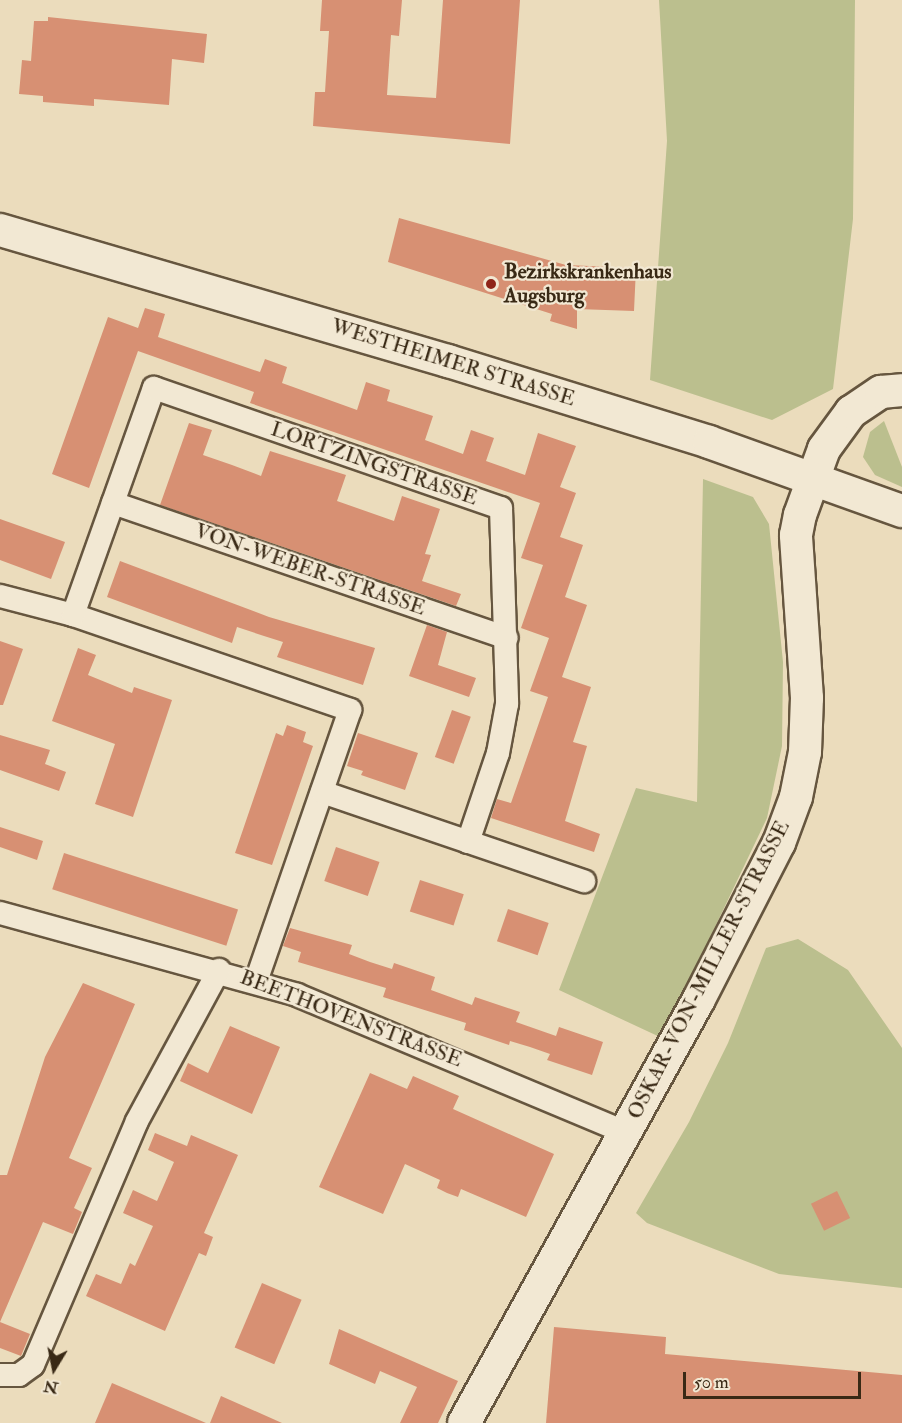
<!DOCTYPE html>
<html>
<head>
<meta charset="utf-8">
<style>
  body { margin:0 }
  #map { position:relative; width:902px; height:1423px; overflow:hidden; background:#ebdcbc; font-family:"IM FELL Double Pica",serif }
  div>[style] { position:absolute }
  .green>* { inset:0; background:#bbbf8e }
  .building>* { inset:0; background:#d79073; transform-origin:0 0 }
  .roads { filter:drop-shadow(2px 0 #66563f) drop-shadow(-2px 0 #66563f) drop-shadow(0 2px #66563f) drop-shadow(0 -2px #66563f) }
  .street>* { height:22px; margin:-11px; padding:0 11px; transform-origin:11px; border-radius:11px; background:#f2e8d3 }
  .secondary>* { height:32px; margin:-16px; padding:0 16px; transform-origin:16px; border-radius:16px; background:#f2e8d3 }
  .dots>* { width:16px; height:16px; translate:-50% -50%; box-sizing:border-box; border:3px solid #f2e8d3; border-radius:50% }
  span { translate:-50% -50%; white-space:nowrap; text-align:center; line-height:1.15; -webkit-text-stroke:4.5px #f2e8d3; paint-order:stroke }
  .poi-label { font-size:21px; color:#392915; font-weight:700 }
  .left { translate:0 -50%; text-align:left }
  .street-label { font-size:21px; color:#392915 }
  .north { position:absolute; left:24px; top:1339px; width:60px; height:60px; -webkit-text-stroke:4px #f2e8d3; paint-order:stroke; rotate:190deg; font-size:16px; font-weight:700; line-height:24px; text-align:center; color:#392915 }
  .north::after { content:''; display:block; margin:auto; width:21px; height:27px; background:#392915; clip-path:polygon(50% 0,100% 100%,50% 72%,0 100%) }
  .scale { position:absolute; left:683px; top:1372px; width:178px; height:27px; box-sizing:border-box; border:3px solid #392915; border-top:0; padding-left:8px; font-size:18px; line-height:21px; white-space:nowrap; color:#392915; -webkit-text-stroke:4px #f2e8d3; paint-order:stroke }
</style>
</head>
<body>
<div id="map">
  <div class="green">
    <div style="clip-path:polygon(659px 0,855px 0,853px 219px,833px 389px,772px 420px,650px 380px,667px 141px)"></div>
    <div style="clip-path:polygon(884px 421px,902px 467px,902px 487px,875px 475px,863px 457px,870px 432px)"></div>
    <div style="clip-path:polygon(703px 479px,753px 497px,769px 524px,783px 662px,782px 746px,767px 818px,662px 1038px,559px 990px,636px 788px,697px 802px)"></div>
    <div style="clip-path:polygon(798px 939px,848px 970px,902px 1048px,902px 1288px,779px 1274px,647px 1223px,636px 1213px,689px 1122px,728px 1043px,766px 948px)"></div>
  </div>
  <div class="building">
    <div style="clip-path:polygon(322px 0,402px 0,399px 36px,391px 35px,387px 95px,436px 98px,443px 0,520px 0,510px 144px,313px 126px,315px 92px,325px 92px,329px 31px,320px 31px)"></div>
    <div style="clip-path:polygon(48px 17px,207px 34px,204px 63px,172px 59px,169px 105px,94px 99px,94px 106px,43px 102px,43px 96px,19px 94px,22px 60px,31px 61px,34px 21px,48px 21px)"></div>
    <div style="clip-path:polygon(399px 218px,566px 265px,636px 268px,634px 311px,577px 309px,577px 329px,550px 321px,552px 314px,388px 262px)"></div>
    <div style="clip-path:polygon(145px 308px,165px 314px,158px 337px,260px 372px,265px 359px,287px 367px,282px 383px,357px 410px,366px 382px,390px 390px,387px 401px,433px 416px,425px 440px,463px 454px,471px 430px,494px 438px,486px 461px,525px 475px,538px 433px,576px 446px,560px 487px,576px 493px,560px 537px,583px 545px,565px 597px,587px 605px,562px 677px,591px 687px,573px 742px,587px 746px,565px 821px,600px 834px,594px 852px,491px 818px,497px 799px,511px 803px,548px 697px,530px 691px,549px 638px,521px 628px,543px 565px,521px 558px,540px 503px,250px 403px,254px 392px,138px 351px,89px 488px,52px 474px,108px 317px,138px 328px)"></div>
    <div style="clip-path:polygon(189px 423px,212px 430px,203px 455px,232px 465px,261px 476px,270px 451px,346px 475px,337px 501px,394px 521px,402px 496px,440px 509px,425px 554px,431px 555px,422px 581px,461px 594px,456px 606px,160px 505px)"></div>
    <div style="clip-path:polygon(0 519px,65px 542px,51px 579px,0 560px)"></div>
    <div style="clip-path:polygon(120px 561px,269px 617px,375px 648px,363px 685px,277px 657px,283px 642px,264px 636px,237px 627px,232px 643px,107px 597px)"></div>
    <div style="clip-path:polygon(427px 625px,447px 632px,438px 665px,476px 678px,469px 697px,409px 676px)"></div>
    <div style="clip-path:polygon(0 641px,23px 649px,3px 705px,0 705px)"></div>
    <div style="clip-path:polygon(78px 648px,96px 655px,88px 675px,132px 693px,134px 687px,172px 700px,133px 817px,95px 804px,115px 744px,52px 721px)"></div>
    <div style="left:452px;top:710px;width:20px;height:50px;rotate:20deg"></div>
    <div style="clip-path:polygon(287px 725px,306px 732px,303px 742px,313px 746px,272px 865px,235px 853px,276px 733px,283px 736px)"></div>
    <div style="clip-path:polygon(358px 733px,418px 753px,405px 790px,361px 775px,363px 771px,347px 766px)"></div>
    <div style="clip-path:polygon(0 735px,50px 750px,45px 764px,66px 772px,59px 791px,0 770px)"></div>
    <div style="clip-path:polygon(0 827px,43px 841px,37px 860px,0 847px)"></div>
    <div style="left:336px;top:847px;width:46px;height:36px;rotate:19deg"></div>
    <div style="left:64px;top:853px;width:183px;height:38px;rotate:18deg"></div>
    <div style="left:420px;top:880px;width:46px;height:33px;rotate:18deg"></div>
    <div style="left:508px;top:909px;width:43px;height:34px;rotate:19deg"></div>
    <div style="clip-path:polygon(290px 928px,352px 945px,349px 954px,370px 962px,392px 969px,394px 963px,435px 977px,431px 990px,472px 1005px,475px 997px,520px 1012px,516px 1022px,556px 1036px,559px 1027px,603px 1042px,592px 1075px,547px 1060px,550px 1054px,530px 1047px,510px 1041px,509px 1045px,464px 1030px,466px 1023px,383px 997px,386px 988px,298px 962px,301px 952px,283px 946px)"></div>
    <div style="clip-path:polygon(83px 983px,135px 1004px,69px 1158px,92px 1168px,74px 1208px,82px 1212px,73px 1234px,43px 1222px,0 1322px,0 1175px,7px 1175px,45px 1057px)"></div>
    <div style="clip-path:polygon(230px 1026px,280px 1047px,252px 1114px,180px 1081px,188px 1063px,208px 1073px)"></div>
    <div style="clip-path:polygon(370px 1073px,407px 1089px,413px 1076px,459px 1096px,453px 1109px,554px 1154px,526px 1217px,461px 1189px,458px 1197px,447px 1193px,437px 1188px,440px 1180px,405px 1164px,383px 1214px,319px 1187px)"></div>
    <div style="clip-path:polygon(155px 1133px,187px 1146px,191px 1135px,238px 1155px,204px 1233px,213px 1237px,206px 1256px,199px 1253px,165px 1331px,86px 1296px,96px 1274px,121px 1284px,130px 1263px,135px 1266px,153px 1226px,123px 1213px,133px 1190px,157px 1201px,174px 1162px,148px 1150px)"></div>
    <div style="left:837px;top:1191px;width:30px;height:29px;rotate:64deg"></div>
    <div style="left:262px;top:1283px;width:43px;height:70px;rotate:23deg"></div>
    <div style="clip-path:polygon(0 1322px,30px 1334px,21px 1356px,0 1348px)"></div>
    <div style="clip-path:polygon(554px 1327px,666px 1337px,665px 1354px,902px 1375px,902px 1423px,546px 1423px)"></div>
    <div style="clip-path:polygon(339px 1329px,458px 1381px,438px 1423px,400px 1423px,417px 1387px,380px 1371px,375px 1384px,329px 1364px)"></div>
    <div style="clip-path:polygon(112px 1383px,206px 1423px,95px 1423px)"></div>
    <div style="clip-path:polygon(221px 1396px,282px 1423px,210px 1423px)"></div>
  </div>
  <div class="roads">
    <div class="street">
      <div style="left:113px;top:503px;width:416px;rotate:18.9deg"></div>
      <div style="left:0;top:596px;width:75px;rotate:14.6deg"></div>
      <div style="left:73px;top:615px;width:293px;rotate:18.9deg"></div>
      <div style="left:350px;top:710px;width:288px;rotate:109.1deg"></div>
      <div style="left:73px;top:615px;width:241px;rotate:-70.4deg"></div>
      <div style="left:154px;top:388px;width:367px;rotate:19.1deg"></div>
      <div style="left:501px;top:508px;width:196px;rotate:88.2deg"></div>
      <div style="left:507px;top:704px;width:50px;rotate:100.4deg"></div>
      <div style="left:498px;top:753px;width:94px;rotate:108.6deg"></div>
      <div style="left:322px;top:792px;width:277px;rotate:18.8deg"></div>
      <div style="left:0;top:913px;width:308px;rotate:15.4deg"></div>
      <div style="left:297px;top:995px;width:355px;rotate:22.7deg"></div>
      <div style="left:0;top:1375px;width:19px"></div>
      <div style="left:19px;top:1375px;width:17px;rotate:-36deg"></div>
      <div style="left:33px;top:1365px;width:265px;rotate:-66.9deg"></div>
      <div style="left:137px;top:1121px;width:172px;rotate:-61.5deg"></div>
    </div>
    <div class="secondary">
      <div style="left:0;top:230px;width:467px;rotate:16.3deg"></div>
      <div style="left:448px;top:361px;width:273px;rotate:17.2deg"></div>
      <div style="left:709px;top:442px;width:205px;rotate:19.7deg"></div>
      <div style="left:464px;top:1423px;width:483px;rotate:-61deg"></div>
      <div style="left:698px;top:1001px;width:178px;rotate:-62.9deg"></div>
      <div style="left:779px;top:843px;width:49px;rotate:-69.7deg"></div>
      <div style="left:796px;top:797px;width:46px;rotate:-78.7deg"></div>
      <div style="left:805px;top:752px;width:54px;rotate:-87.9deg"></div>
      <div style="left:807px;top:698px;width:163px;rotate:-93.9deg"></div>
      <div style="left:796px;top:535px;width:20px;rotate:-79deg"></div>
      <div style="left:800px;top:515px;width:70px;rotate:-70deg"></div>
      <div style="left:824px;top:449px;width:46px;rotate:-53.9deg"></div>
      <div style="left:851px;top:412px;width:36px;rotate:-34deg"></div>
      <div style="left:881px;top:392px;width:21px;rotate:-5deg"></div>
    </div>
  </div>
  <div class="dots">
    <div style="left:491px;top:284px;background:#8f2418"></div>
  </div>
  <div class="poi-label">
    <span class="left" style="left:504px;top:284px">Bezirkskrankenhaus<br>Augsburg</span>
  </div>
  <div class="street-label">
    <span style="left:453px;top:363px;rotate:17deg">WESTHEIMER STRASSE</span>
    <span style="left:374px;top:464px;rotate:19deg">LORTZINGSTRASSE</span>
    <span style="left:310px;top:570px;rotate:19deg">VON-WEBER-STRASSE</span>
    <span style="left:709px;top:970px;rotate:-63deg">OSKAR-VON-MILLER-STRASSE</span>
    <span style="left:351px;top:1019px;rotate:21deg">BEETHOVENSTRASSE</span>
  </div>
  <div class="north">N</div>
  <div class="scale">50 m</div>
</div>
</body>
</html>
